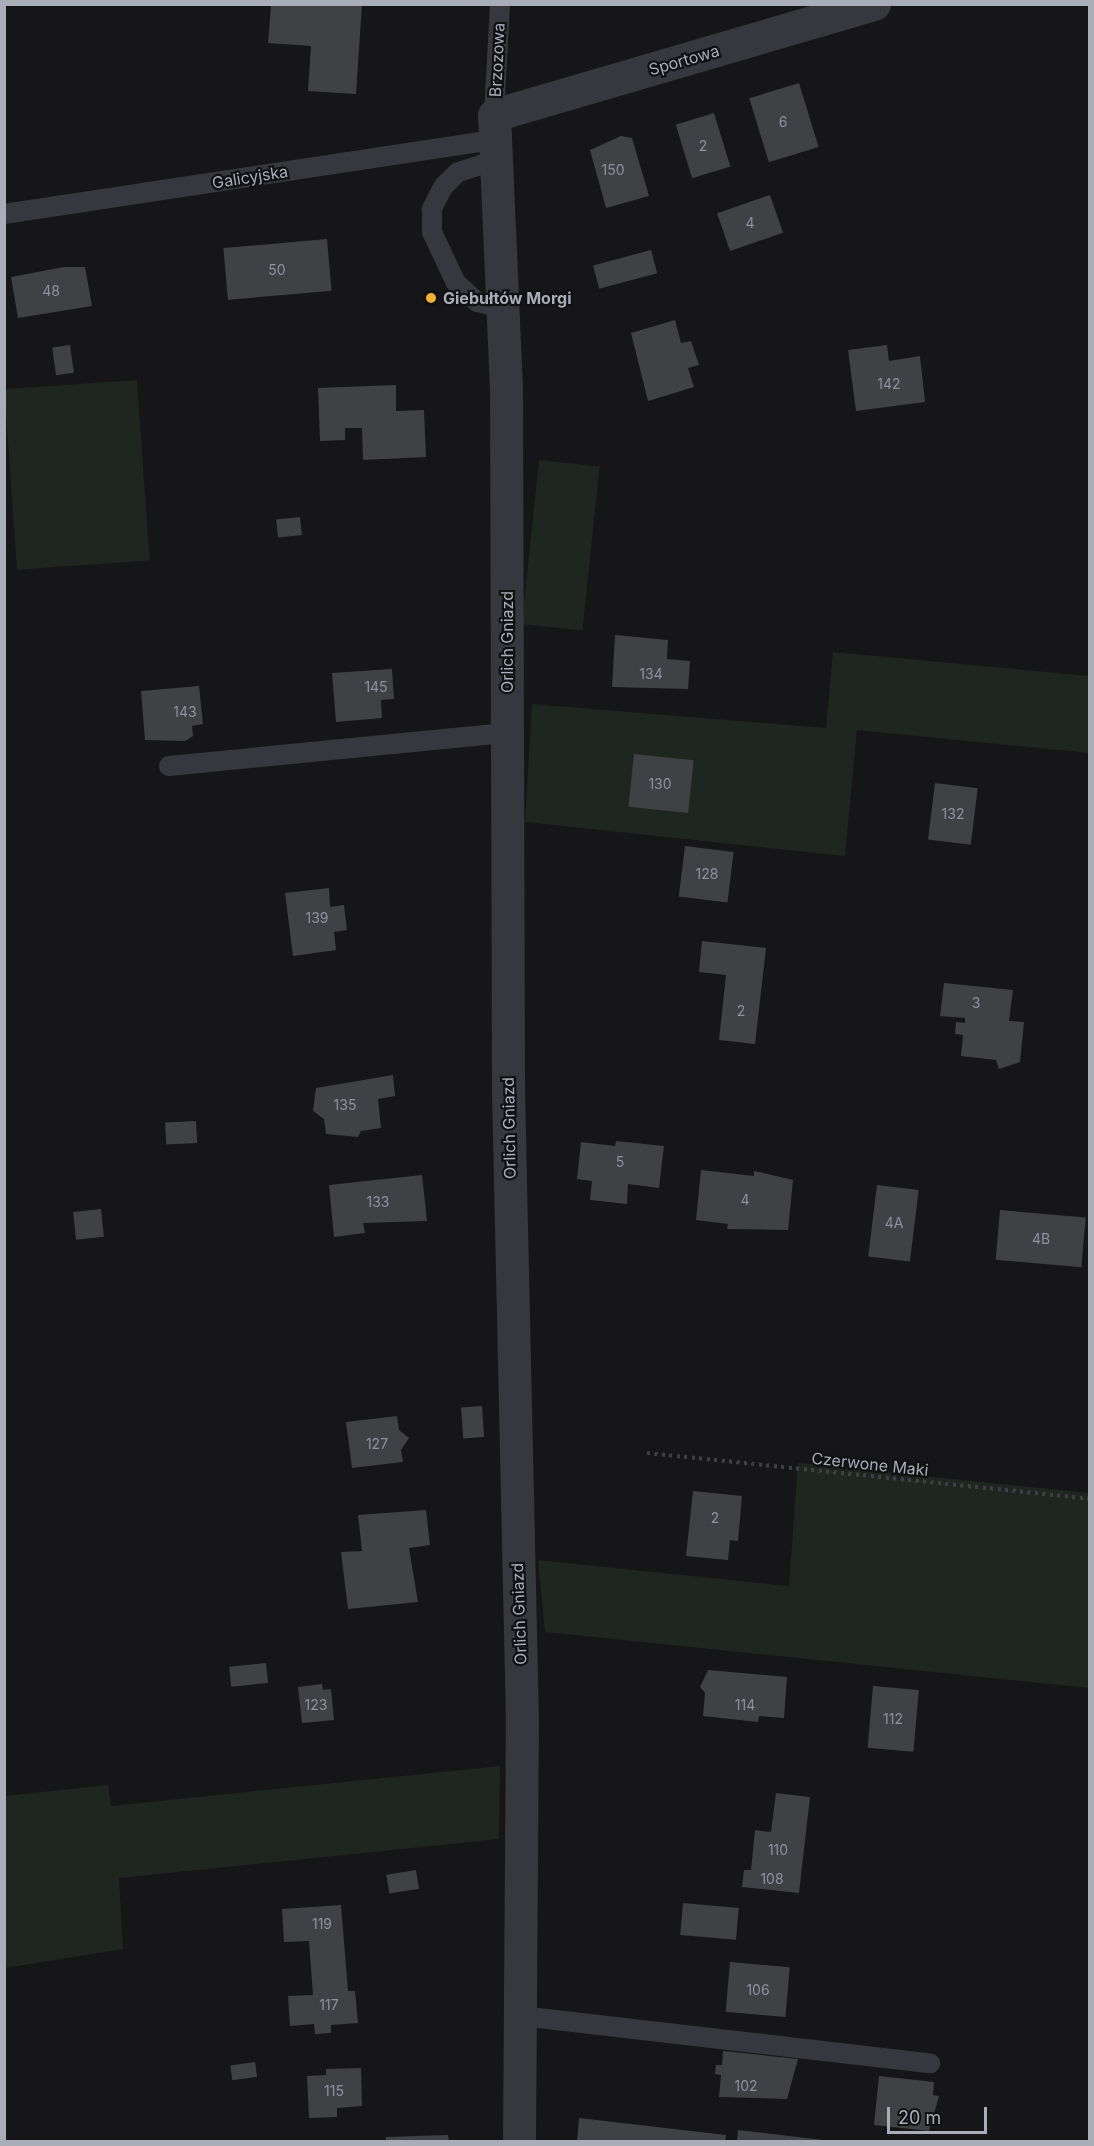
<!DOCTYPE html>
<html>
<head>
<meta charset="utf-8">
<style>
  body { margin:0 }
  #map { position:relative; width:1094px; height:2146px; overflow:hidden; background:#161618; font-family:Inter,sans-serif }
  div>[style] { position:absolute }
  .green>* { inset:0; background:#1e261f; transform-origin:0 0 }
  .building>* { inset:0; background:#404145; transform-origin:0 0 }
  .path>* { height:4px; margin-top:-2px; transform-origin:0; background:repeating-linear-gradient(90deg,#3d3f44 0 3px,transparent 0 7.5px) }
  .lane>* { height:20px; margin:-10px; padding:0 10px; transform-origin:10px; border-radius:10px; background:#37383d }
  .street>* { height:33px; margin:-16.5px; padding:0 16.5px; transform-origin:16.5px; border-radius:16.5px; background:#37383d }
  .dots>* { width:16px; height:16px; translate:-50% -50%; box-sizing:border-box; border:3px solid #111113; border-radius:50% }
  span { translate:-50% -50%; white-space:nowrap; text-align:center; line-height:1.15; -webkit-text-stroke:4.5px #111113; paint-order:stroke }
  .number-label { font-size:14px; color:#8e929b }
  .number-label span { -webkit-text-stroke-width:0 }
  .street-label { font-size:16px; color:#a8adb8 }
  .poi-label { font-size:16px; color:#a8adb8; font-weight:700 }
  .left { translate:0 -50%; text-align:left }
  .frame { position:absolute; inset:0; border:6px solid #a8adb8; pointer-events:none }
  .scale { position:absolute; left:887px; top:2107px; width:100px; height:27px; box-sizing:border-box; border:3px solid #a8adb8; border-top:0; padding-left:8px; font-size:18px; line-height:21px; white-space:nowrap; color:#a8adb8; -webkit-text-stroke:4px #111113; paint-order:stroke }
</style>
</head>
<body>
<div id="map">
  <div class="green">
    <div style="left:137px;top:380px;width:181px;height:133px;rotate:86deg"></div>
    <div style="left:539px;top:460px;width:61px;height:165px;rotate:6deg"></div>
    <div style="clip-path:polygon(833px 652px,1089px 676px,1089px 753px,857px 730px,845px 856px,525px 822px,532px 704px,826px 728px)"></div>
    <div style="clip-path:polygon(798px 1463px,1089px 1493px,1089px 1688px,545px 1632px,538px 1560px,789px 1586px)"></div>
    <div style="clip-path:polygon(500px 1766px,499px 1839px,119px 1878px,123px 1949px,5px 1968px,5px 1796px,108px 1785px,111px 1806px)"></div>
  </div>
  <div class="building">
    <div style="clip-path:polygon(311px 4px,362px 4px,356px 94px,308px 91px,311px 46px,268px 43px,271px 6px)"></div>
    <div style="left:799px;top:83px;width:67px;height:52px;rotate:73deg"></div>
    <div style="left:714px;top:113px;width:56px;height:40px;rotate:73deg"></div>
    <div style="clip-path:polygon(632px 138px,649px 196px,606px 208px,590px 150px,621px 136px)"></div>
    <div style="left:770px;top:195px;width:40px;height:56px;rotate:71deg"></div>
    <div style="left:327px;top:239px;width:52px;height:104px;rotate:85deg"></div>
    <div style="left:651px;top:250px;width:24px;height:60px;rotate:75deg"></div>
    <div style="clip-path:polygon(64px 267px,85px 267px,92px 306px,18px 318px,11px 277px)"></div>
    <div style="clip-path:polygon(675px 320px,681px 343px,691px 341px,699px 365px,688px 368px,694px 387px,648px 401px,631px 333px)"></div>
    <div style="left:70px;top:345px;width:28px;height:18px;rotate:82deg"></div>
    <div style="clip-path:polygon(887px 345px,889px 361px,920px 356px,925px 402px,856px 411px,848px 350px)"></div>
    <div style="clip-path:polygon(396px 385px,396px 411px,424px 410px,426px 457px,363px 460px,362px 428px,345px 428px,345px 440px,320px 441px,318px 388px)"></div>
    <div style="left:300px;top:517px;width:18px;height:24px;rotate:84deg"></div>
    <div style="clip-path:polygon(615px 635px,668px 640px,667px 659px,690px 661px,688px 689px,612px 687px)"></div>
    <div style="clip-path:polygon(392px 669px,394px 699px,381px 700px,382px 718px,336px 722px,332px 673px)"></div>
    <div style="clip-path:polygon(199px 686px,203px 724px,192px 726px,193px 736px,185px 741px,145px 740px,141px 691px)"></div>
    <div style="left:634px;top:754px;width:60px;height:53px;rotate:6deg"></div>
    <div style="left:935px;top:783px;width:43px;height:57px;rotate:7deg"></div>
    <div style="left:685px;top:846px;width:49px;height:51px;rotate:7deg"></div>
    <div style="clip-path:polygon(329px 888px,330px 907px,344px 905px,347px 930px,334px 932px,336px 950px,293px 956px,285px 893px)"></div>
    <div style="clip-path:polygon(702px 941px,766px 948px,755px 1044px,719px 1040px,726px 975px,699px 972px)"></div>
    <div style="clip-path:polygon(944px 983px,1013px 990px,1009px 1021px,1024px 1022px,1020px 1062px,999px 1069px,996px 1060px,961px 1056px,963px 1035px,955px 1034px,956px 1022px,965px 1023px,965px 1018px,940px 1016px)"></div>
    <div style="clip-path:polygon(393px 1075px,395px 1096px,378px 1099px,381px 1128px,361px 1131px,358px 1137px,326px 1134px,324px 1119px,313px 1111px,316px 1088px)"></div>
    <div style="left:196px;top:1121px;width:22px;height:31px;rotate:87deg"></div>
    <div style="clip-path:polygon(616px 1141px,664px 1146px,659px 1188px,628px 1184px,627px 1204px,590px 1200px,592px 1181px,577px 1179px,581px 1142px,615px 1146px)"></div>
    <div style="clip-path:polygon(701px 1170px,754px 1176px,754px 1171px,793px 1180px,788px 1230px,727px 1229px,728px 1224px,696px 1220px)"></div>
    <div style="clip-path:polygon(422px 1175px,427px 1221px,363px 1223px,365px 1233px,334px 1237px,329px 1185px)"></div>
    <div style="left:877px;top:1185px;width:42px;height:72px;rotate:7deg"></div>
    <div style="left:101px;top:1209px;width:28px;height:28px;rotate:84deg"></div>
    <div style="left:1000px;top:1210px;width:86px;height:50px;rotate:5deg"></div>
    <div style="left:482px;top:1406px;width:31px;height:21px;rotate:86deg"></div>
    <div style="clip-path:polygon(397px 1416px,399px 1430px,409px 1438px,401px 1450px,403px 1462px,352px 1468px,346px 1422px)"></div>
    <div style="clip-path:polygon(693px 1491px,742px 1496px,738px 1541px,730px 1540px,728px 1560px,686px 1556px)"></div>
    <div style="clip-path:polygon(426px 1510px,430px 1545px,409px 1548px,418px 1602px,348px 1609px,341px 1552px,362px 1551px,358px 1515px)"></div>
    <div style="left:266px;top:1663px;width:20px;height:37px;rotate:84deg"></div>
    <div style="clip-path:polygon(708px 1670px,787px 1677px,784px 1718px,759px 1716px,758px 1722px,703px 1716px,705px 1693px,700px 1687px)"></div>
    <div style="clip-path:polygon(322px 1684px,323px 1690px,331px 1689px,334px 1720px,302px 1723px,298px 1687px)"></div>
    <div style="left:873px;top:1686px;width:46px;height:62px;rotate:5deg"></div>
    <div style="clip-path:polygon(776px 1793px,810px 1797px,799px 1893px,742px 1887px,744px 1870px,751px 1870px,755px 1830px,771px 1832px)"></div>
    <div style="left:416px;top:1870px;width:19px;height:30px;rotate:81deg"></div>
    <div style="left:683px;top:1903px;width:56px;height:32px;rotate:5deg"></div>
    <div style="clip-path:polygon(341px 1905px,348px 1991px,355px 1991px,358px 2023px,331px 2025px,331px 2033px,315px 2034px,314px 2024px,290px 2026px,288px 1996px,313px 1995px,309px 1941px,284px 1942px,282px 1909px)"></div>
    <div style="left:730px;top:1962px;width:60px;height:50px;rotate:5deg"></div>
    <div style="clip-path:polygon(723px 2051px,798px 2059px,787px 2099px,719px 2097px,721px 2075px,715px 2074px,716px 2065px,722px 2065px)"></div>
    <div style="left:255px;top:2062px;width:15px;height:25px;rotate:82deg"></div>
    <div style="clip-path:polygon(361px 2068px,362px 2106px,337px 2108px,337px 2117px,309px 2118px,307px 2076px,326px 2075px,326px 2069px)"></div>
    <div style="clip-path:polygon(879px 2076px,934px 2082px,933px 2095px,939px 2096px,929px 2131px,874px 2125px)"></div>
    <div style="clip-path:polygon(579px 2118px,726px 2135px,725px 2142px,577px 2142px)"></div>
    <div style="clip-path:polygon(738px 2130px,823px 2140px,823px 2142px,737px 2142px)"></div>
    <div style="clip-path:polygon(448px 2135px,449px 2142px,386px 2142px,386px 2137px)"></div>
  </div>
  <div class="path">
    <div style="left:647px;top:1453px;width:445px;rotate:5.9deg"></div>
  </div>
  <div class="lane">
    <div style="left:494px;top:115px;width:111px;rotate:-86.9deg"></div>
    <div style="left:496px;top:160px;width:40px;rotate:162deg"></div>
    <div style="left:458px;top:172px;width:21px;rotate:135deg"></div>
    <div style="left:443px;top:187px;width:25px;rotate:117deg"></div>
    <div style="left:432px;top:209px;width:23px;rotate:90deg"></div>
    <div style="left:432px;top:232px;width:56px;rotate:64.8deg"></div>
    <div style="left:456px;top:283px;width:28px;rotate:42deg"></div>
    <div style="left:477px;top:302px;width:26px;rotate:13deg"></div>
    <div style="left:4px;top:214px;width:497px;rotate:-8.6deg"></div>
    <div style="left:169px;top:766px;width:340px;rotate:-5.6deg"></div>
    <div style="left:521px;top:2016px;width:412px;rotate:6.6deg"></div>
  </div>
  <div class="street">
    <div style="left:519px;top:2142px;width:420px;rotate:-89.6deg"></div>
    <div style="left:522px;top:1722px;width:632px;rotate:-91.27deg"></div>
    <div style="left:508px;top:1090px;width:701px;rotate:-90.16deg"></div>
    <div style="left:506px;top:389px;width:274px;rotate:-92.5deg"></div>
    <div style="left:494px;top:115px;width:396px;rotate:-16.3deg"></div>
  </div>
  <div class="dots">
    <div style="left:431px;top:298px;background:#f2b134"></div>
  </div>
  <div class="number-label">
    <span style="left:783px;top:122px">6</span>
    <span style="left:703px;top:146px">2</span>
    <span style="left:613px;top:170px">150</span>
    <span style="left:750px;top:223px">4</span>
    <span style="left:277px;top:270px">50</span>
    <span style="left:51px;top:291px">48</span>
    <span style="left:889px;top:384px">142</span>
    <span style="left:651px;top:674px">134</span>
    <span style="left:376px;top:687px">145</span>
    <span style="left:185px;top:712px">143</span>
    <span style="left:660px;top:784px">130</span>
    <span style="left:953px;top:814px">132</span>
    <span style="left:707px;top:874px">128</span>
    <span style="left:317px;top:918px">139</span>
    <span style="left:976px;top:1003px">3</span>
    <span style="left:741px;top:1011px">2</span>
    <span style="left:345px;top:1105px">135</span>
    <span style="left:620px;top:1162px">5</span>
    <span style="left:745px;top:1200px">4</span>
    <span style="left:378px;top:1202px">133</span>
    <span style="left:894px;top:1223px">4A</span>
    <span style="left:1041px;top:1239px">4B</span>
    <span style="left:377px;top:1444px">127</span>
    <span style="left:715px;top:1518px">2</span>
    <span style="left:316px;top:1705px">123</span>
    <span style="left:745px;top:1705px">114</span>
    <span style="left:893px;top:1719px">112</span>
    <span style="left:778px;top:1850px">110</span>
    <span style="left:772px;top:1879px">108</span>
    <span style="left:322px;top:1924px">119</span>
    <span style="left:758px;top:1990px">106</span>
    <span style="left:329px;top:2005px">117</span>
    <span style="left:746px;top:2086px">102</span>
    <span style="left:334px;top:2091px">115</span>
  </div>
  <div class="street-label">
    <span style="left:497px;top:60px;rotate:-87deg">Brzozowa</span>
    <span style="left:684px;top:60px;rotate:-16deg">Sportowa</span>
    <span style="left:250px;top:177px;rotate:-9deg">Galicyjska</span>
    <span style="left:507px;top:642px;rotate:-90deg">Orlich Gniazd</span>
    <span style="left:509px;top:1128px;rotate:-91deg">Orlich Gniazd</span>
    <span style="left:870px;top:1464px;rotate:6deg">Czerwone Maki</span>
    <span style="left:519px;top:1614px;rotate:-92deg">Orlich Gniazd</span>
  </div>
  <div class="poi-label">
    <span class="left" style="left:443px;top:298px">Giebułtów Morgi</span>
  </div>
  <div class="frame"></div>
  <div class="scale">20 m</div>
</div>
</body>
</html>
